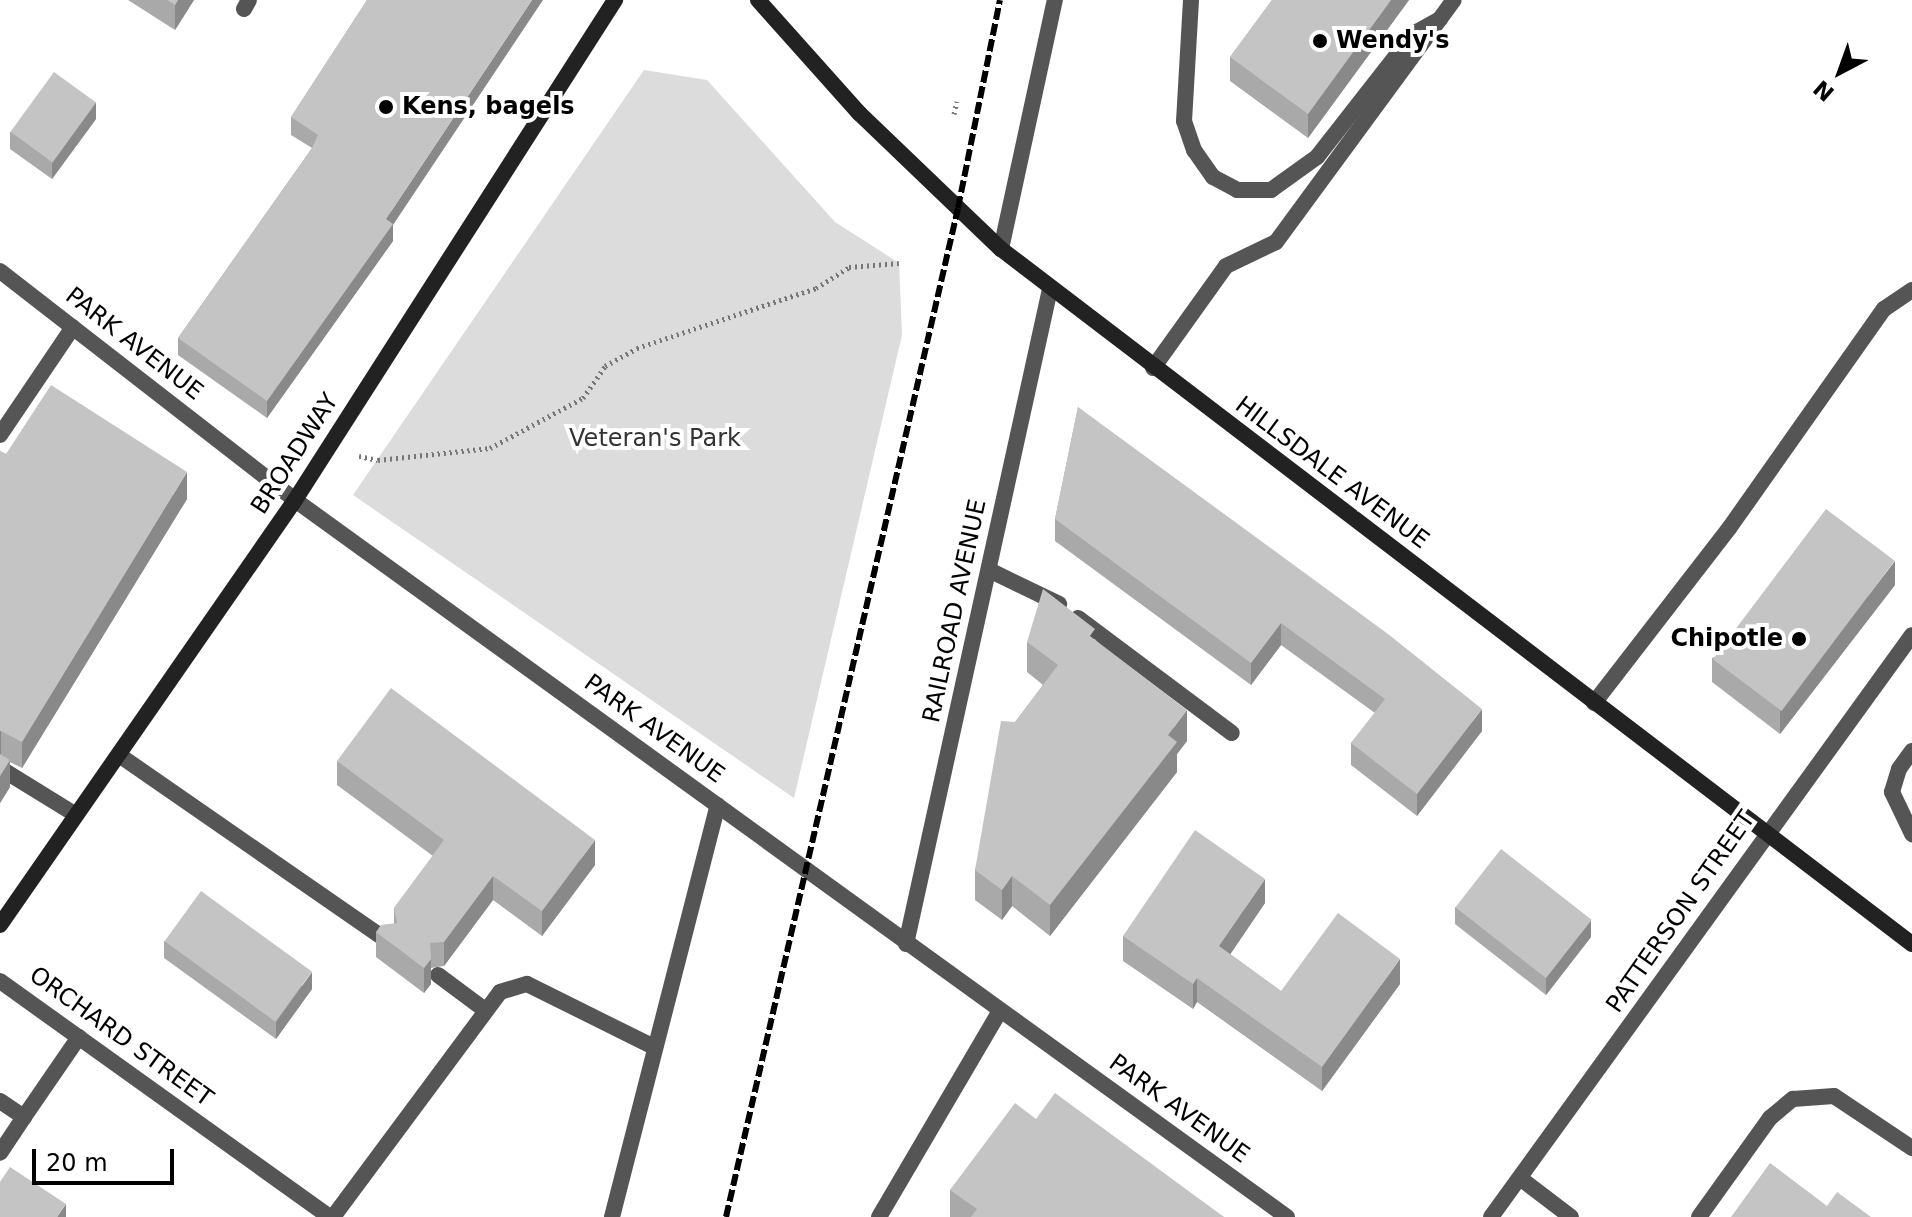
<!DOCTYPE html>
<html>
<head>
<meta charset="utf-8">
<style>
  body { margin:0 }
  #map { position:relative; width:1912px; height:1217px; overflow:hidden; background:#fff; font-family:"DejaVu Sans",sans-serif }
  div>[style] { position:absolute }
  .green>* { inset:0; background:#dcdcdc }
  .path>* { height:5px; margin-top:-2.5px; transform-origin:0; background:repeating-linear-gradient(90deg,#777 0 2px,transparent 0 6px) }
  .lane>* { height:16px; margin:-8px; padding:0 8px; transform-origin:8px; border-radius:8px; background:#555 }
  .street>* { height:16px; margin:-8px; padding:0 8px; transform-origin:8px; border-radius:8px; background:#555 }
  .secondary>* { height:16px; margin:-8px; padding:0 8px; transform-origin:8px; border-radius:8px; background:#222 }
  .rail>* { height:6px; margin-top:-3px; transform-origin:0; background:repeating-linear-gradient(90deg,#000 0 12px,transparent 0 16px) }
  .wall>* { inset:0; background:#a9a9a9 }
  .shaded-wall>* { inset:0; background:#898989; transform-origin:0 0 }
  .building>* { inset:0; background:#c4c4c4; transform-origin:0 0 }
  .dots>* { width:22px; height:22px; translate:-50% -50%; box-sizing:border-box; border:4px solid #fff; border-radius:50% }
  span { translate:-50% -50%; white-space:nowrap; text-align:center; line-height:1.15; -webkit-text-stroke:8px #fff; paint-order:stroke }
  .poi-label { font-size:24px; color:#000; font-weight:700 }
  .left { translate:0 -50%; text-align:left }
  .right { translate:-100% -50%; text-align:right }
  .street-label { font-size:24px; color:#000 }
  .park-label { font-size:24px; color:#333 }
  .north { position:absolute; left:1800px; top:32px; width:80px; height:80px; -webkit-text-stroke:6px #fff; paint-order:stroke; rotate:221deg; font-size:22px; font-weight:700; line-height:32px; text-align:center; color:#000 }
  .north::after { content:''; display:block; margin:auto; width:28px; height:36px; background:#000; clip-path:polygon(50% 0,100% 100%,50% 72%,0 100%) }
  .scale { position:absolute; left:32px; top:1149px; width:142px; height:36px; box-sizing:border-box; border:4px solid #000; border-top:0; padding-left:10px; font-size:24px; line-height:28px; white-space:nowrap; color:#000; -webkit-text-stroke:6px #fff; paint-order:stroke }
</style>
</head>
<body>
<div id="map">
  <div class="green">
    <div style="clip-path:polygon(644px 70px,707px 80px,835px 222px,899px 263px,902px 335px,794px 798px,353px 495px)"></div>
  </div>
  <div class="path">
    <div style="left:954px;top:114px;width:13px;rotate:-77deg"></div>
    <div style="left:359px;top:456px;width:19px;rotate:12deg"></div>
    <div style="left:378px;top:460px;width:113px;rotate:-6.1deg"></div>
    <div style="left:490px;top:448px;width:106px;rotate:-28.3deg"></div>
    <div style="left:583px;top:398px;width:39px;rotate:-55deg"></div>
    <div style="left:605px;top:366px;width:37px;rotate:-29deg"></div>
    <div style="left:637px;top:348px;width:189px;rotate:-18.5deg"></div>
    <div style="left:816px;top:288px;width:39px;rotate:-32deg"></div>
    <div style="left:849px;top:267px;width:50px;rotate:-4.6deg"></div>
  </div>
  <div class="lane">
    <div style="left:1191px;top:0;width:121px;rotate:93.3deg"></div>
    <div style="left:1184px;top:121px;width:31px;rotate:71deg"></div>
    <div style="left:1194px;top:150px;width:33px;rotate:55deg"></div>
    <div style="left:1213px;top:177px;width:27px;rotate:28deg"></div>
    <div style="left:1237px;top:190px;width:34px"></div>
    <div style="left:1271px;top:190px;width:57px;rotate:-35.7deg"></div>
    <div style="left:1317px;top:157px;width:156px;rotate:-52deg"></div>
    <div style="left:1413px;top:34px;width:31px;rotate:-29deg"></div>
    <div style="left:244px;top:9px;width:10px;rotate:-61deg"></div>
    <div style="left:1001px;top:249px;width:255px;rotate:-77.8deg"></div>
    <div style="left:1153px;top:368px;width:125px;rotate:-54.4deg"></div>
    <div style="left:1226px;top:266px;width:55px;rotate:-25.6deg"></div>
    <div style="left:1276px;top:242px;width:300px;rotate:-53.7deg"></div>
    <div style="left:0;top:435px;width:130px;rotate:-55.9deg"></div>
    <div style="left:989px;top:570px;width:78px;rotate:25.9deg"></div>
    <div style="left:1078px;top:618px;width:192px;rotate:36.8deg"></div>
    <div style="left:1594px;top:703px;width:222px;rotate:-52.3deg"></div>
    <div style="left:1730px;top:527px;width:267px;rotate:-54.8deg"></div>
    <div style="left:1884px;top:309px;width:34px;rotate:-34deg"></div>
    <div style="left:1912px;top:751px;width:22px;rotate:126deg"></div>
    <div style="left:1899px;top:769px;width:24px;rotate:107deg"></div>
    <div style="left:1892px;top:792px;width:47px;rotate:64.5deg"></div>
    <div style="left:119px;top:755px;width:327px;rotate:34.7deg"></div>
    <div style="left:0;top:768px;width:89px;rotate:31.7deg"></div>
    <div style="left:438px;top:975px;width:59px;rotate:36.7deg"></div>
    <div style="left:0;top:1101px;width:29px;rotate:34deg"></div>
    <div style="left:24px;top:1117px;width:43px;rotate:123.7deg"></div>
    <div style="left:24px;top:1117px;width:97px;rotate:-55.5deg"></div>
    <div style="left:1520px;top:1178px;width:64px;rotate:37.4deg"></div>
    <div style="left:333px;top:1217px;width:280px;rotate:-53.4deg"></div>
    <div style="left:500px;top:992px;width:28px;rotate:-17deg"></div>
    <div style="left:527px;top:984px;width:140px;rotate:26.4deg"></div>
    <div style="left:612px;top:1217px;width:425px;rotate:-75.6deg"></div>
    <div style="left:879px;top:1217px;width:239px;rotate:-59.6deg"></div>
    <div style="left:1699px;top:1217px;width:122px;rotate:-54.4deg"></div>
    <div style="left:1770px;top:1118px;width:30px;rotate:-40deg"></div>
    <div style="left:1793px;top:1099px;width:41px;rotate:-4.2deg"></div>
    <div style="left:1834px;top:1096px;width:94px;rotate:33.7deg"></div>
  </div>
  <div class="street">
    <div style="left:0;top:271px;width:373px;rotate:37.8deg"></div>
    <div style="left:295px;top:500px;width:1224px;rotate:35.86deg"></div>
    <div style="left:906px;top:944px;width:671px;rotate:-77.6deg"></div>
    <div style="left:0;top:981px;width:406px;rotate:35.6deg"></div>
    <div style="left:1491px;top:1217px;width:718px;rotate:-54.12deg"></div>
  </div>
  <div class="secondary">
    <div style="left:758px;top:0;width:152px;rotate:48.2deg"></div>
    <div style="left:859px;top:113px;width:197px;rotate:43.8deg"></div>
    <div style="left:1001px;top:249px;width:1146px;rotate:37.34deg"></div>
    <div style="left:0;top:925px;width:517px;rotate:-55.23deg"></div>
    <div style="left:295px;top:500px;width:594px;rotate:-57.38deg"></div>
  </div>
  <div class="rail">
    <div style="left:726px;top:1217px;width:1035px;rotate:-77.05deg"></div>
    <div style="left:958px;top:208px;width:212px;rotate:-78.6deg"></div>
  </div>
  <div class="wall">
    <div style="clip-path:polygon(128px 0,194px 0,175px 30px)"></div>
    <div style="clip-path:polygon(367px 0,393px 225px,393px 241px,267px 418px,178px 355px,178px 338px,312px 148px,291px 135px,291px 117px)"></div>
    <div style="clip-path:polygon(1272px 0,1409px 0,1308px 138px,1230px 81px,1230px 57px)"></div>
    <div style="clip-path:polygon(96px 119px,52px 179px,10px 149px,10px 132px)"></div>
    <div style="clip-path:polygon(1078px 407px,1482px 731px,1417px 816px,1351px 765px,1351px 743px,1375px 713px,1281px 645px,1251px 685px,1055px 541px,1055px 519px)"></div>
    <div style="clip-path:polygon(0 451px,6px 454px,187px 499px,22px 768px,10px 762px,10px 787px,0 803px)"></div>
    <div style="clip-path:polygon(1895px 585px,1780px 734px,1712px 682px,1712px 658px)"></div>
    <div style="clip-path:polygon(1095px 639px,1187px 741px,1177px 754px,1177px 772px,1050px 936px,1012px 906px,1002px 920px,975px 900px,975px 870px,1015px 722px,1043px 685px,1027px 672px,1027px 642px)"></div>
    <div style="clip-path:polygon(337px 761px,595px 865px,542px 936px,493px 900px,444px 966px,431px 968px,431px 984px,424px 993px,376px 957px,376px 932px,394px 924px,394px 908px,433px 856px,337px 785px)"></div>
    <div style="clip-path:polygon(1265px 903px,1230px 954px,1281px 991px,1400px 984px,1322px 1091px,1197px 1002px,1193px 1009px,1123px 961px,1123px 936px)"></div>
    <div style="clip-path:polygon(1455px 907px,1591px 937px,1546px 995px,1455px 924px)"></div>
    <div style="clip-path:polygon(164px 941px,312px 989px,276px 1039px,164px 958px)"></div>
    <div style="clip-path:polygon(1036px 1119px,1224px 1217px,950px 1217px,950px 1190px)"></div>
  </div>
  <div class="shaded-wall">
    <div style="clip-path:polygon(178px 0,194px 0,175px 30px,175px 5px)"></div>
    <div style="clip-path:polygon(532px 0,543px 0,393px 225px,393px 241px,267px 418px,267px 401px,386px 219px)"></div>
    <div style="clip-path:polygon(1391px 0,1409px 0,1308px 138px,1308px 114px)"></div>
    <div style="clip-path:polygon(96px 102px,96px 119px,52px 179px,52px 162px)"></div>
    <div style="clip-path:polygon(187px 472px,187px 499px,22px 768px,22px 742px)"></div>
    <div style="clip-path:polygon(1895px 561px,1895px 585px,1780px 734px,1780px 710px)"></div>
    <div style="clip-path:polygon(1281px 623px,1281px 645px,1251px 685px,1251px 663px)"></div>
    <div style="clip-path:polygon(1482px 709px,1482px 731px,1417px 816px,1417px 794px)"></div>
    <div style="clip-path:polygon(1187px 710px,1187px 741px,1177px 754px,1177px 772px,1050px 936px,1050px 905px,1168px 735px)"></div>
    <div style="left:0;top:731px;width:1px;height:27px"></div>
    <div style="clip-path:polygon(10px 760px,10px 787px,0 803px,0 776px)"></div>
    <div style="clip-path:polygon(595px 840px,595px 865px,542px 936px,542px 911px)"></div>
    <div style="clip-path:polygon(493px 876px,493px 900px,444px 966px,444px 942px)"></div>
    <div style="clip-path:polygon(1012px 876px,1012px 906px,1002px 920px,1002px 890px)"></div>
    <div style="clip-path:polygon(1265px 879px,1265px 903px,1219px 971px,1219px 946px)"></div>
    <div style="clip-path:polygon(1591px 920px,1591px 937px,1546px 995px,1546px 978px)"></div>
    <div style="clip-path:polygon(431px 959px,431px 984px,424px 993px,424px 968px)"></div>
    <div style="clip-path:polygon(1400px 959px,1400px 984px,1322px 1091px,1322px 1067px)"></div>
    <div style="clip-path:polygon(312px 972px,312px 989px,276px 1039px,276px 1022px)"></div>
    <div style="clip-path:polygon(1197px 978px,1197px 1002px,1193px 1009px,1193px 984px)"></div>
    <div style="clip-path:polygon(66px 1204px,66px 1217px,57px 1217px)"></div>
  </div>
  <div class="building">
    <div style="clip-path:polygon(167px 0,178px 0,175px 5px)"></div>
    <div style="clip-path:polygon(367px 0,532px 0,386px 219px,393px 224px,267px 401px,178px 338px,311px 150px,318px 135px,291px 117px)"></div>
    <div style="clip-path:polygon(1272px 0,1391px 0,1308px 114px,1230px 57px)"></div>
    <div style="left:54px;top:72px;width:52px;height:74px;rotate:36deg"></div>
    <div style="clip-path:polygon(51px 385px,187px 472px,22px 742px,1px 731px,0 731px,0 451px,6px 454px)"></div>
    <div style="clip-path:polygon(1078px 407px,1388px 634px,1482px 709px,1417px 794px,1351px 743px,1385px 699px,1281px 623px,1251px 663px,1055px 519px)"></div>
    <div style="left:1826px;top:509px;width:86px;height:188px;rotate:37deg"></div>
    <div style="clip-path:polygon(1043px 589px,1095px 629px,1090px 636px,1187px 710px,1168px 735px,1177px 742px,1050px 905px,1012px 876px,1002px 890px,975px 870px,1001px 721px,1015px 722px,1058px 665px,1027px 642px)"></div>
    <div style="clip-path:polygon(391px 688px,595px 840px,542px 911px,493px 876px,444px 942px,430px 943px,431px 959px,424px 968px,376px 932px,381px 925px,397px 923px,394px 908px,444px 840px,337px 761px)"></div>
    <div style="clip-path:polygon(0 754px,10px 760px,0 776px)"></div>
    <div style="clip-path:polygon(1195px 830px,1265px 879px,1219px 946px,1281px 991px,1338px 913px,1400px 959px,1322px 1067px,1197px 978px,1193px 984px,1123px 936px)"></div>
    <div style="left:1501px;top:849px;width:115px;height:74px;rotate:38deg"></div>
    <div style="left:201px;top:891px;width:137px;height:62px;rotate:36deg"></div>
    <div style="clip-path:polygon(1055px 1093px,1224px 1217px,971px 1217px,977px 1209px,950px 1190px,1015px 1103px,1036px 1119px)"></div>
    <div style="clip-path:polygon(1770px 1163px,1827px 1206px,1837px 1192px,1871px 1217px,1731px 1217px)"></div>
    <div style="clip-path:polygon(10px 1167px,66px 1204px,57px 1217px,0 1217px,0 1182px)"></div>
  </div>
  <div class="dots">
    <div style="left:1320px;top:41px;background:#000"></div>
    <div style="left:386px;top:107px;background:#000"></div>
    <div style="left:1799px;top:639px;background:#000"></div>
  </div>
  <div class="poi-label">
    <span class="left" style="left:1336px;top:41px">Wendy's</span>
    <span class="left" style="left:402px;top:107px">Kens, bagels</span>
    <span class="right" style="left:1783px;top:639px">Chipotle</span>
  </div>
  <div class="street-label">
    <span style="left:134px;top:344px;rotate:38deg">PARK AVENUE</span>
    <span style="left:295px;top:454px;rotate:-57deg">BROADWAY</span>
    <span style="left:1332px;top:473px;rotate:37deg">HILLSDALE AVENUE</span>
    <span style="left:955px;top:611px;rotate:-78deg">RAILROAD AVENUE</span>
    <span style="left:654px;top:729px;rotate:36deg">PARK AVENUE</span>
    <span style="left:1681px;top:912px;rotate:-55deg">PATTERSON STREET</span>
    <span style="left:121px;top:1037px;rotate:36deg">ORCHARD STREET</span>
    <span style="left:1179px;top:1109px;rotate:36deg">PARK AVENUE</span>
  </div>
  <div class="park-label">
    <span style="left:655px;top:439px">Veteran's Park</span>
  </div>
  <div class="north">N</div>
  <div class="scale">20 m</div>
</div>
</body>
</html>
